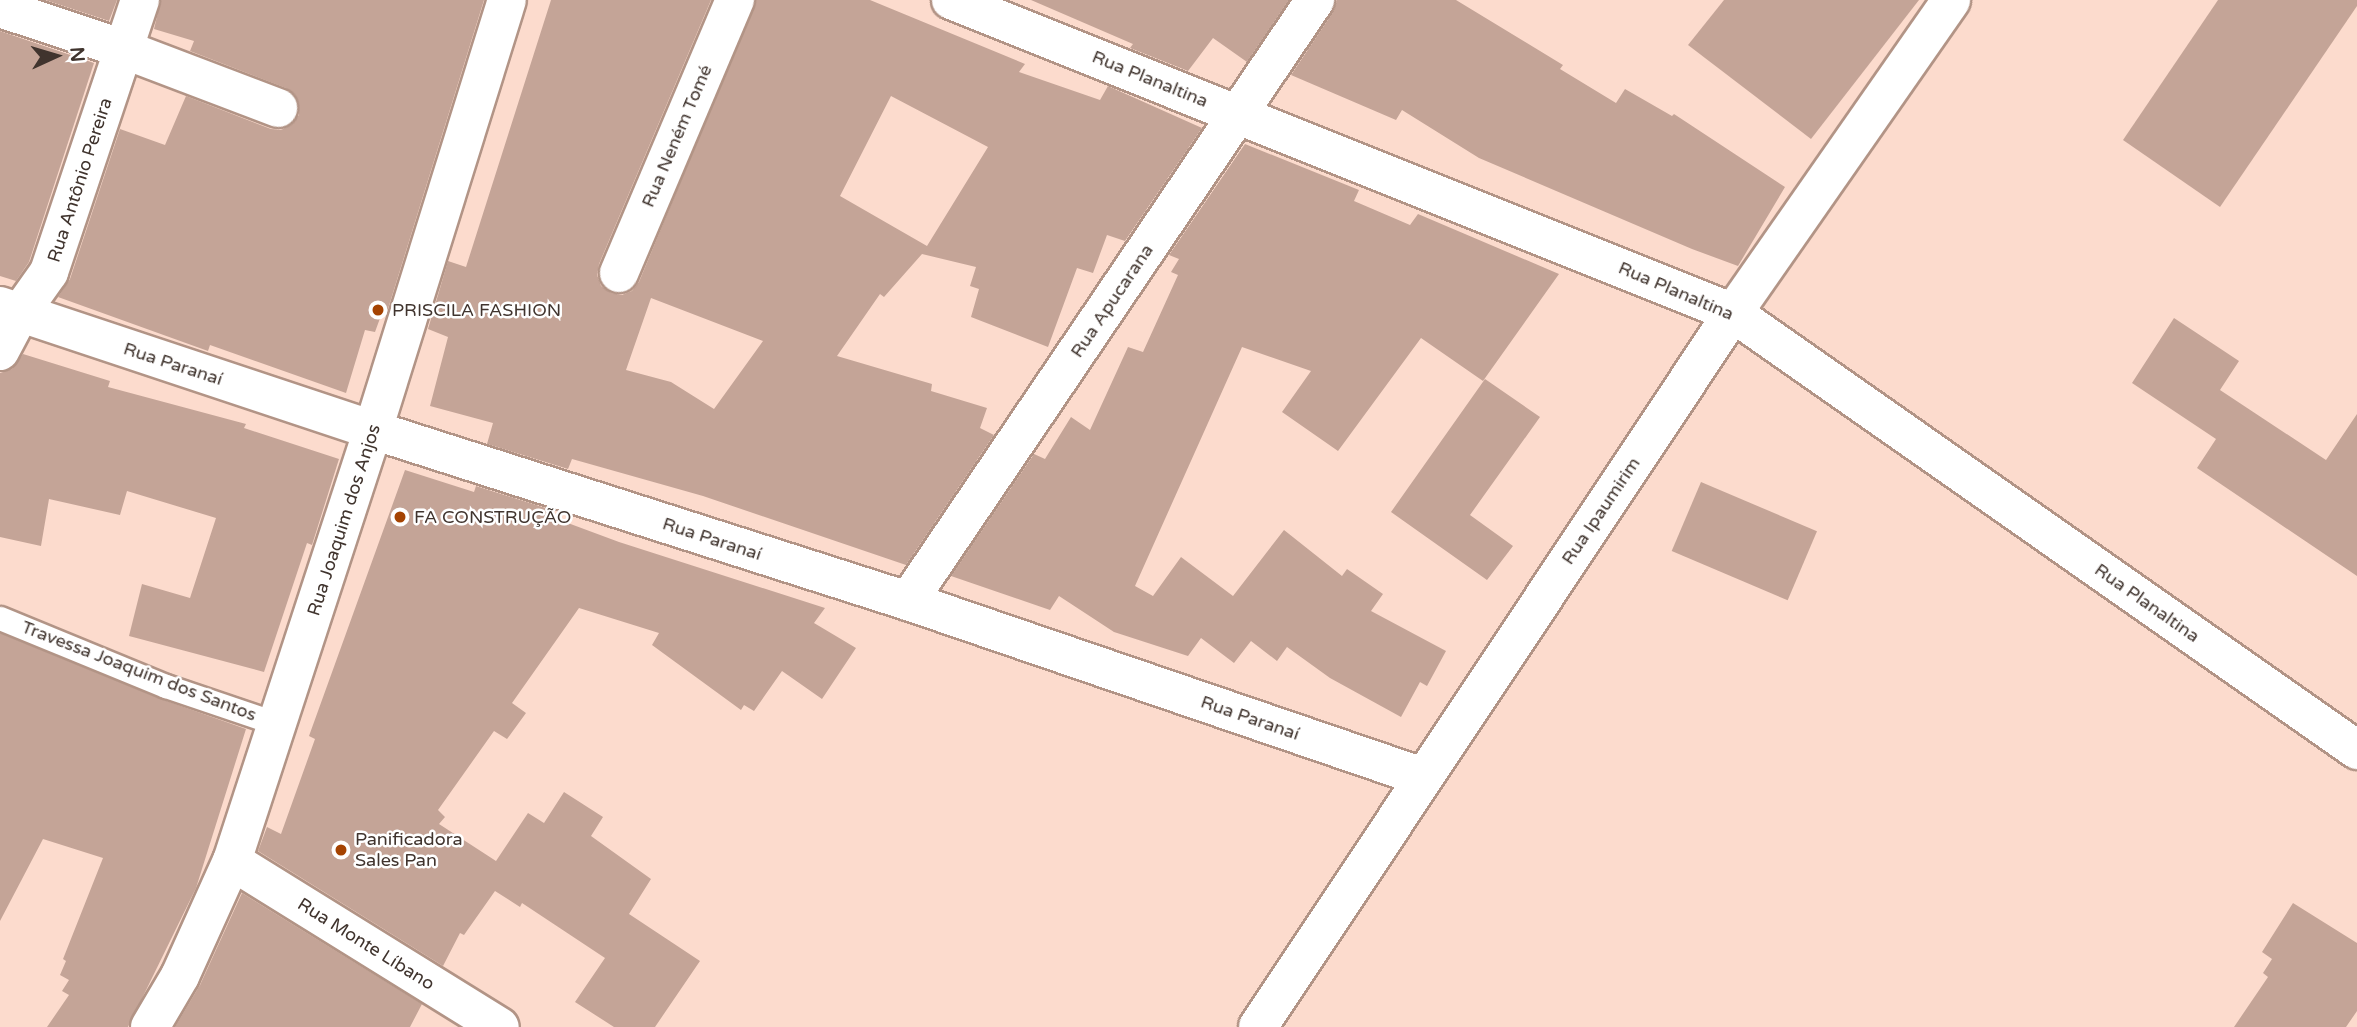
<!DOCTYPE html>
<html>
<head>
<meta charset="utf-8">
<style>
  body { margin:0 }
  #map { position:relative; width:2357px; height:1027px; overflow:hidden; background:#fcdbcd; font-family:"Varela Round",sans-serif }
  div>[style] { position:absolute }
  .building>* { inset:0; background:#c4a497; transform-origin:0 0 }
  .roads { filter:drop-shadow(2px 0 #b29486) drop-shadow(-2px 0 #b29486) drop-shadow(0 2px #b29486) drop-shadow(0 -2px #b29486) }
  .service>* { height:23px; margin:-11.5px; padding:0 11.5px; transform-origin:11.5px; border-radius:11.5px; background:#fff }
  .minor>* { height:38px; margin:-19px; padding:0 19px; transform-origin:19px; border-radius:19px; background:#fff }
  .dots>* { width:19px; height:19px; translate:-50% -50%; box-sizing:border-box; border:4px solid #fff; border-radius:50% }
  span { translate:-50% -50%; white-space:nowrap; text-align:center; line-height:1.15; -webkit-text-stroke:5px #fff; paint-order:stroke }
  .street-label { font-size:18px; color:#40342e }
  .poi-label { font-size:18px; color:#40342e }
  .left { translate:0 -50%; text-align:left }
  .north { position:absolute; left:21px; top:21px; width:70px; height:70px; -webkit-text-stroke:5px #fff; paint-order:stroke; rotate:86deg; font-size:19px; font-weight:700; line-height:28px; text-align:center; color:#40342e }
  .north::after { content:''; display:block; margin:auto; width:24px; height:32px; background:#40342e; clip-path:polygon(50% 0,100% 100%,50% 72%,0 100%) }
</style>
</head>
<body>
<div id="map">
  <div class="building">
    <div style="clip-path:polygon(45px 0,117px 0,109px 21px)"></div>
    <div style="clip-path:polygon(161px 0,484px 0,387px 312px,383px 310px,375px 332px,365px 330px,346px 393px,210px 345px,208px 351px,58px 297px,70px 279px,120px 129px,165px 145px,186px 96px,271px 129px,281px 130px,291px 125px,299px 115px,299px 104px,295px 95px,286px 88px,190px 51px,194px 41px,154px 29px)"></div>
    <div style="clip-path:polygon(evenodd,551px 0,711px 0,599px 264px,597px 275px,601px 286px,611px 293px,622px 295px,632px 291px,639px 282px,756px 0,870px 0,1025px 64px,1019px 72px,1100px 100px,1108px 86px,1202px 128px,1125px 241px,1107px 235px,1093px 273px,1077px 268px,1048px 347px,971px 317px,979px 289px,970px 286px,976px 267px,922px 254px,884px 297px,880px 294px,837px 356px,932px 384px,931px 391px,987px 408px,980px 428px,994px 435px,906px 565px,703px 496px,572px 459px,568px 469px,487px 444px,493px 423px,430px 406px,448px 337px,428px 329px,448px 261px,466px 267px,551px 0,891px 96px,988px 147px,927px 246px,840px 196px,891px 96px,551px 0,651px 298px,763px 341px,714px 409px,671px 382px,626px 370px,651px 298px)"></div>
    <div style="clip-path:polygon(1031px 0,1289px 0,1247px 62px,1213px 38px,1188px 71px,1130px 48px,1133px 44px)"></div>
    <div style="clip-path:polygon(1337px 0,1456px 0,1563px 65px,1560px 69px,1616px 103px,1625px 89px,1672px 116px,1674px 114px,1785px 187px,1738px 266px,1692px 249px,1479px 158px,1402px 110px,1396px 120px,1291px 75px,1333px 12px)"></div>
    <div style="clip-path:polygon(1724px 0,1919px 0,1811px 139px,1688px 45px)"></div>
    <div style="clip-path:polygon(2218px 0,2357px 0,2357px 6px,2220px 207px,2123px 140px)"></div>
    <div style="clip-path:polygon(0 31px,94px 63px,29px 262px,16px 281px,0 276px)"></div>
    <div style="clip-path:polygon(1245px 144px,1359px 190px,1354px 201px,1410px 225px,1418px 214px,1559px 274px,1483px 381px,1421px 338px,1338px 451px,1282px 412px,1311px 371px,1242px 347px,1135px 586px,1153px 596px,1181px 557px,1233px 596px,1284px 530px,1342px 576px,1347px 569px,1383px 594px,1371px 611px,1446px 651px,1427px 686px,1420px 682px,1401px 717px,1330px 678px,1287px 647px,1277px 661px,1251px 641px,1234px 663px,1201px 638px,1188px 656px,1114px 632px,1059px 596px,1050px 610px,951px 576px,1034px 454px,1045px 459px,1071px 417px,1090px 430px,1128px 347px,1143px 352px,1178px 275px,1171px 272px,1179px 259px,1169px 255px)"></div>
    <div style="clip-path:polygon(2174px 318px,2239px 361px,2220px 390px,2326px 460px,2357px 414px,2357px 576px,2197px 468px,2216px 439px,2132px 383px)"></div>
    <div style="clip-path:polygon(23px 354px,110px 381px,108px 387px,246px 424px,244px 428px,339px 459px,312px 545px,307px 543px,264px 672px,129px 636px,142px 584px,190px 598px,216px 518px,127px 491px,120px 515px,49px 499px,41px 546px,0 537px,0 373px,12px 369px)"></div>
    <div style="clip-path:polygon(1485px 379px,1540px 417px,1470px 515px,1513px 546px,1487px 580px,1391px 512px)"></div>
    <div style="clip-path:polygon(405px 470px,474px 492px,476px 486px,552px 510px,549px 516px,619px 542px,825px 608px,814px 623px,856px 648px,822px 699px,782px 671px,754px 711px,744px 705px,741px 710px,652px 645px,659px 633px,579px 608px,512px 703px,526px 713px,507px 739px,494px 731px,438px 810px,445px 817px,439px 824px,496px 861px,528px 813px,544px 823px,564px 792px,603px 817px,591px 836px,651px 879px,629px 914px,700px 961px,655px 1027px,614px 1027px,575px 1002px,605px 958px,522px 903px,520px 907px,495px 891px,464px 935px,460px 933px,443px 966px,258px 851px,267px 827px,281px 834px,315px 739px,309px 736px)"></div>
    <div style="left:1701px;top:482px;width:126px;height:75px;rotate:23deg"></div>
    <div style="clip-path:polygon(0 633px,161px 699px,246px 729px,196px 888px,128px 1027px,47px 1027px,69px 995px,62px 991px,69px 980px,60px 975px,66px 961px,63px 959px,103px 858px,43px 839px,0 921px)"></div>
    <div style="clip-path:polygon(242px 893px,422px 1004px,410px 1027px,175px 1027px,200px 985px)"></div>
    <div style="clip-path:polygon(2293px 903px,2357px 943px,2357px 1011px,2346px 1027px,2234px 1027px,2268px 977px,2263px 973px,2272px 959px,2262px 952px)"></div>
  </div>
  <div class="roads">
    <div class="service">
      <div style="left:0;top:618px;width:179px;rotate:22.3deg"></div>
      <div style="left:166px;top:686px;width:118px;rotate:18.7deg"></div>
    </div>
    <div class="minor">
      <div style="left:951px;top:0;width:842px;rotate:21.81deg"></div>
      <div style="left:1733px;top:313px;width:762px;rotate:35deg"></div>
      <div style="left:0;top:8px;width:130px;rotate:18.4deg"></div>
      <div style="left:123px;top:49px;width:166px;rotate:20.8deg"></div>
      <div style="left:619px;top:273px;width:297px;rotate:-67deg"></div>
      <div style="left:0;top:306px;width:393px;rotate:18.4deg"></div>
      <div style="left:373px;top:430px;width:562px;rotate:17.73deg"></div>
      <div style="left:908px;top:601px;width:544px;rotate:18.87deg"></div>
      <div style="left:0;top:351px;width:43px;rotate:-62.2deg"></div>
      <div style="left:20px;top:313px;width:50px;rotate:-54.7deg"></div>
      <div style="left:49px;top:272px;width:287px;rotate:-71.5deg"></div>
      <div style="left:908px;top:601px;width:726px;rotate:-55.89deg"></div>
      <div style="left:232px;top:861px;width:315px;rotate:31.8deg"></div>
      <div style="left:150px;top:1027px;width:59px;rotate:-59.5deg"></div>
      <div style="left:180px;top:976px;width:126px;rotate:-65.7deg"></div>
      <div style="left:232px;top:861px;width:453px;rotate:-71.9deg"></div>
      <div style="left:373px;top:430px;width:450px;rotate:-72.7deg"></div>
      <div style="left:1258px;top:1027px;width:858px;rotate:-56.37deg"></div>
      <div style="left:1733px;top:313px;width:381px;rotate:-55.1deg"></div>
    </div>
  </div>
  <div class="dots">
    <div style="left:378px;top:310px;background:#a54302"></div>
    <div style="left:400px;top:517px;background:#a54302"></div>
    <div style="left:341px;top:850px;background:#a54302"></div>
  </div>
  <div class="street-label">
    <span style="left:1150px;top:79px;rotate:22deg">Rua Planaltina</span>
    <span style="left:677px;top:136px;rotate:-67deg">Rua Neném Tomé</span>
    <span style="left:80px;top:180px;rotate:-72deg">Rua Antônio Pereira</span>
    <span style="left:1676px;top:291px;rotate:23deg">Rua Planaltina</span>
    <span style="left:1112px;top:301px;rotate:-56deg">Rua Apucarana</span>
    <span style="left:173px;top:364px;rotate:18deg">Rua Paranaí</span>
    <span style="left:1601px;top:511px;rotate:-56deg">Rua Ipaumirim</span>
    <span style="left:344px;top:520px;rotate:-72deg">Rua Joaquim dos Anjos</span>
    <span style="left:712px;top:539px;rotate:18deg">Rua Paranaí</span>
    <span style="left:2147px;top:603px;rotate:35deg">Rua Planaltina</span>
    <span style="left:139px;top:671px;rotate:21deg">Travessa Joaquim dos Santos</span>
    <span style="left:1250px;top:718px;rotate:19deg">Rua Paranaí</span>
    <span style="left:366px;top:944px;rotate:32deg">Rua Monte Líbano</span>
  </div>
  <div class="poi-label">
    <span class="left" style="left:392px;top:310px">PRISCILA FASHION</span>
    <span class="left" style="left:414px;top:517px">FA CONSTRUÇÃO</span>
    <span class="left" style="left:355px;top:850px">Panificadora<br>Sales Pan</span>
  </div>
  <div class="north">N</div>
</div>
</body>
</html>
